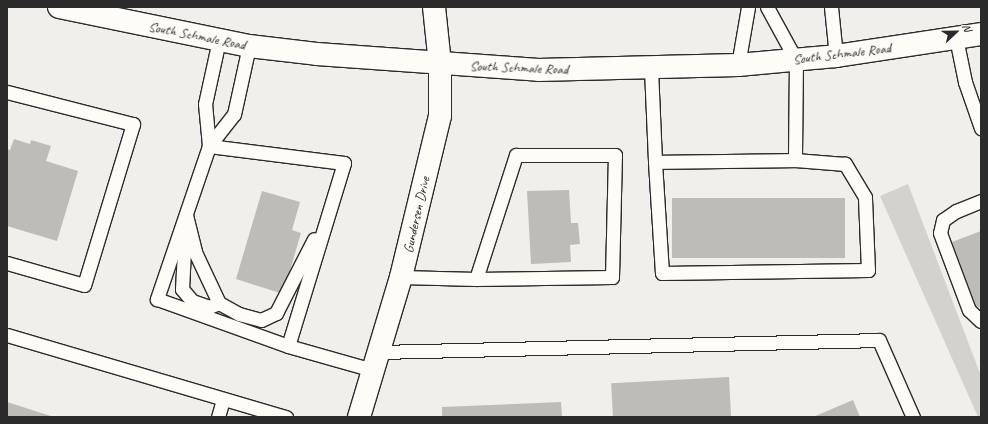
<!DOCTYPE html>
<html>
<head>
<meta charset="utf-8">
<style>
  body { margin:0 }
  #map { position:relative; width:988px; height:424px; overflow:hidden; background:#f0efeb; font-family:Caveat,sans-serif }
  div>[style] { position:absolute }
  .green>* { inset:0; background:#d3d2cf }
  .building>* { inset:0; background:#bdbcb8; transform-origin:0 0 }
  .roads { filter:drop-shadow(1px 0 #2b2b2b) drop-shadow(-1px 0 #2b2b2b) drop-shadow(0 1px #2b2b2b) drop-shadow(0 -1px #2b2b2b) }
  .lane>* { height:13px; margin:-6.5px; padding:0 6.5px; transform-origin:6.5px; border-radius:6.5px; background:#fdfcf7 }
  .street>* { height:22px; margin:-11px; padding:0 11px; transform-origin:11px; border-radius:11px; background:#fdfcf7 }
  .secondary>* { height:22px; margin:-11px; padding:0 11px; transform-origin:11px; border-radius:11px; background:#fdfcf7 }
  span { translate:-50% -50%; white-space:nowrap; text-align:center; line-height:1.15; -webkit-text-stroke:3px #fdfcf7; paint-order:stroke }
  .street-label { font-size:14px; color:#2b2b2b }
  .frame { position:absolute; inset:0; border:8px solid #2b2b2b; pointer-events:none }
  .north { position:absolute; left:936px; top:12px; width:40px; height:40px; -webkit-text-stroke:3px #fdfcf7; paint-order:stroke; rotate:68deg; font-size:11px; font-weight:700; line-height:16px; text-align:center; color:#2b2b2b }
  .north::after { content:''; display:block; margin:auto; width:14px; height:18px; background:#2b2b2b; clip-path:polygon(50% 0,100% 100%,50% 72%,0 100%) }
</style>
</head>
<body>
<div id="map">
  <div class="green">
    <div style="clip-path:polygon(908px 184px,981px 376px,981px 417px,978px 417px,880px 196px)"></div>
  </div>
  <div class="building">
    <div style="clip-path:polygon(14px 139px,30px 144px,31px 140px,51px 146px,46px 161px,78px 171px,57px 241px,7px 226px,7px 149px,10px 150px)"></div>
    <div style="clip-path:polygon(569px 190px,571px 223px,578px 223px,580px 244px,570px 245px,571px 262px,531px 264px,527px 191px)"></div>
    <div style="clip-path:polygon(262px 191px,300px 202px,292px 230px,301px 233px,283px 294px,236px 279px)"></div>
    <div style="left:845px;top:198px;width:60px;height:173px;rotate:90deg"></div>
    <div style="clip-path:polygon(981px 231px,981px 308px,976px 306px,952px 242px)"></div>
    <div style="left:729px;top:377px;width:40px;height:118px;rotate:87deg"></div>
    <div style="clip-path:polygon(853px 400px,860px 417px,813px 417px)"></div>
    <div style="clip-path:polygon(7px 402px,54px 417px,7px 417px)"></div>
    <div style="clip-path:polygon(561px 402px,562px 417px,442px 417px,442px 407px)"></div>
  </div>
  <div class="roads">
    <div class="lane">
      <div style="left:767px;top:7px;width:60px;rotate:61.3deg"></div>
      <div style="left:796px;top:60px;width:100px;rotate:90.6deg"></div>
      <div style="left:831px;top:7px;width:49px;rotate:84.2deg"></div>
      <div style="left:956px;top:38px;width:45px;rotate:78.4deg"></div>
      <div style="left:965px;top:82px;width:49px;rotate:70.8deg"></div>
      <div style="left:249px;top:46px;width:70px;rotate:102.4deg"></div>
      <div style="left:234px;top:114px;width:41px;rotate:128deg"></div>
      <div style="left:209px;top:146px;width:162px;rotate:108.8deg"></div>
      <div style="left:157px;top:299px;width:139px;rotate:19.7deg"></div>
      <div style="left:288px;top:346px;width:88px;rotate:15.8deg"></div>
      <div style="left:738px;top:65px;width:59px;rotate:-80.2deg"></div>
      <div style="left:651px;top:69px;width:93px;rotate:87.5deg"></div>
      <div style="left:655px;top:162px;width:111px;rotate:86.4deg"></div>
      <div style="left:662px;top:273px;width:206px;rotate:-0.8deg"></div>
      <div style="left:868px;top:270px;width:73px;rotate:-92.4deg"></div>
      <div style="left:865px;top:197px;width:39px;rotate:-121deg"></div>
      <div style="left:845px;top:164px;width:50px;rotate:-175.4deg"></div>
      <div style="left:795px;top:160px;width:140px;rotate:179.2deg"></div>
      <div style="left:7px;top:92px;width:130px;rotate:14.3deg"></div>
      <div style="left:133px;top:124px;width:168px;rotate:106.9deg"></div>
      <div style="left:84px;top:285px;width:80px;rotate:-164.1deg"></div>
      <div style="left:209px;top:146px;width:136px;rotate:7.2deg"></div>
      <div style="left:344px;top:163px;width:191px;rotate:107deg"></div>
      <div style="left:209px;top:146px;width:42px;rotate:-95.4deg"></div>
      <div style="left:205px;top:104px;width:66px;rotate:-77.7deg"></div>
      <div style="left:981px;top:201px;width:27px;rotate:158deg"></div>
      <div style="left:956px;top:211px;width:16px;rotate:145deg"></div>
      <div style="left:943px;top:220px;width:13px;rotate:103deg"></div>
      <div style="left:940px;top:233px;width:82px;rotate:69.4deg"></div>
      <div style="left:969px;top:310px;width:16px;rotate:43deg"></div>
      <div style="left:186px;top:215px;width:38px;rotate:76deg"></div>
      <div style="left:195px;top:252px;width:56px;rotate:64.8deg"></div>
      <div style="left:219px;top:303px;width:23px;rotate:29deg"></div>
      <div style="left:239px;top:314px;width:23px;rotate:15deg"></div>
      <div style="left:261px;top:320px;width:17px;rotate:-25deg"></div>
      <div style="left:276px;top:313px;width:83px;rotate:-62.8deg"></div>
      <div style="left:185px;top:232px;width:57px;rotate:93deg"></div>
      <div style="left:182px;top:289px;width:16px;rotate:50deg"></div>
      <div style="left:192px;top:301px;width:18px;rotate:19deg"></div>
      <div style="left:209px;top:307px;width:11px;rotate:-22deg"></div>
      <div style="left:401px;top:277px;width:75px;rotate:1.5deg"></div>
      <div style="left:476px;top:279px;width:136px;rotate:-0.8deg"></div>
      <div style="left:612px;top:277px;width:122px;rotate:-88.6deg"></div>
      <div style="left:615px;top:155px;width:99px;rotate:180deg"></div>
      <div style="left:516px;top:155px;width:130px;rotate:107.9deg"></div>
      <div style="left:7px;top:335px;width:291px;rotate:16.4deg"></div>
      <div style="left:379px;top:352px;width:500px;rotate:-1.37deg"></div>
      <div style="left:879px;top:340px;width:84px;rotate:66.2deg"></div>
      <div style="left:218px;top:417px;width:18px;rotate:-74deg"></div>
    </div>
    <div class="street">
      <div style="left:359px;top:417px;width:146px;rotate:-73.3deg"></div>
      <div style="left:401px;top:277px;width:166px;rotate:-76.4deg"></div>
      <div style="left:440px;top:116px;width:52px;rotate:-90deg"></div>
      <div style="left:440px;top:64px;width:57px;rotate:-96deg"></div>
    </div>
    <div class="secondary">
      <div style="left:59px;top:7px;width:194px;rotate:11.6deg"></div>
      <div style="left:249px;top:46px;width:68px;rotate:6.7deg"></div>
      <div style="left:317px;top:54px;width:222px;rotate:4.1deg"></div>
      <div style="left:538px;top:70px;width:200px;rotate:-1.4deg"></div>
      <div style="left:738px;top:65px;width:98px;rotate:-5.2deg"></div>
      <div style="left:836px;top:56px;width:147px;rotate:-8.6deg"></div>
    </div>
  </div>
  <div class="street-label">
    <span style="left:197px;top:36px;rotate:11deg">South Schmale Road</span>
    <span style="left:842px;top:54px;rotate:-7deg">South Schmale Road</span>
    <span style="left:519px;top:68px;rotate:2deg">South Schmale Road</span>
    <span style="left:417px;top:215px;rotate:-77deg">Gundersen Drive</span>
  </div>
  <div class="frame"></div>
  <div class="north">N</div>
</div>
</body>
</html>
